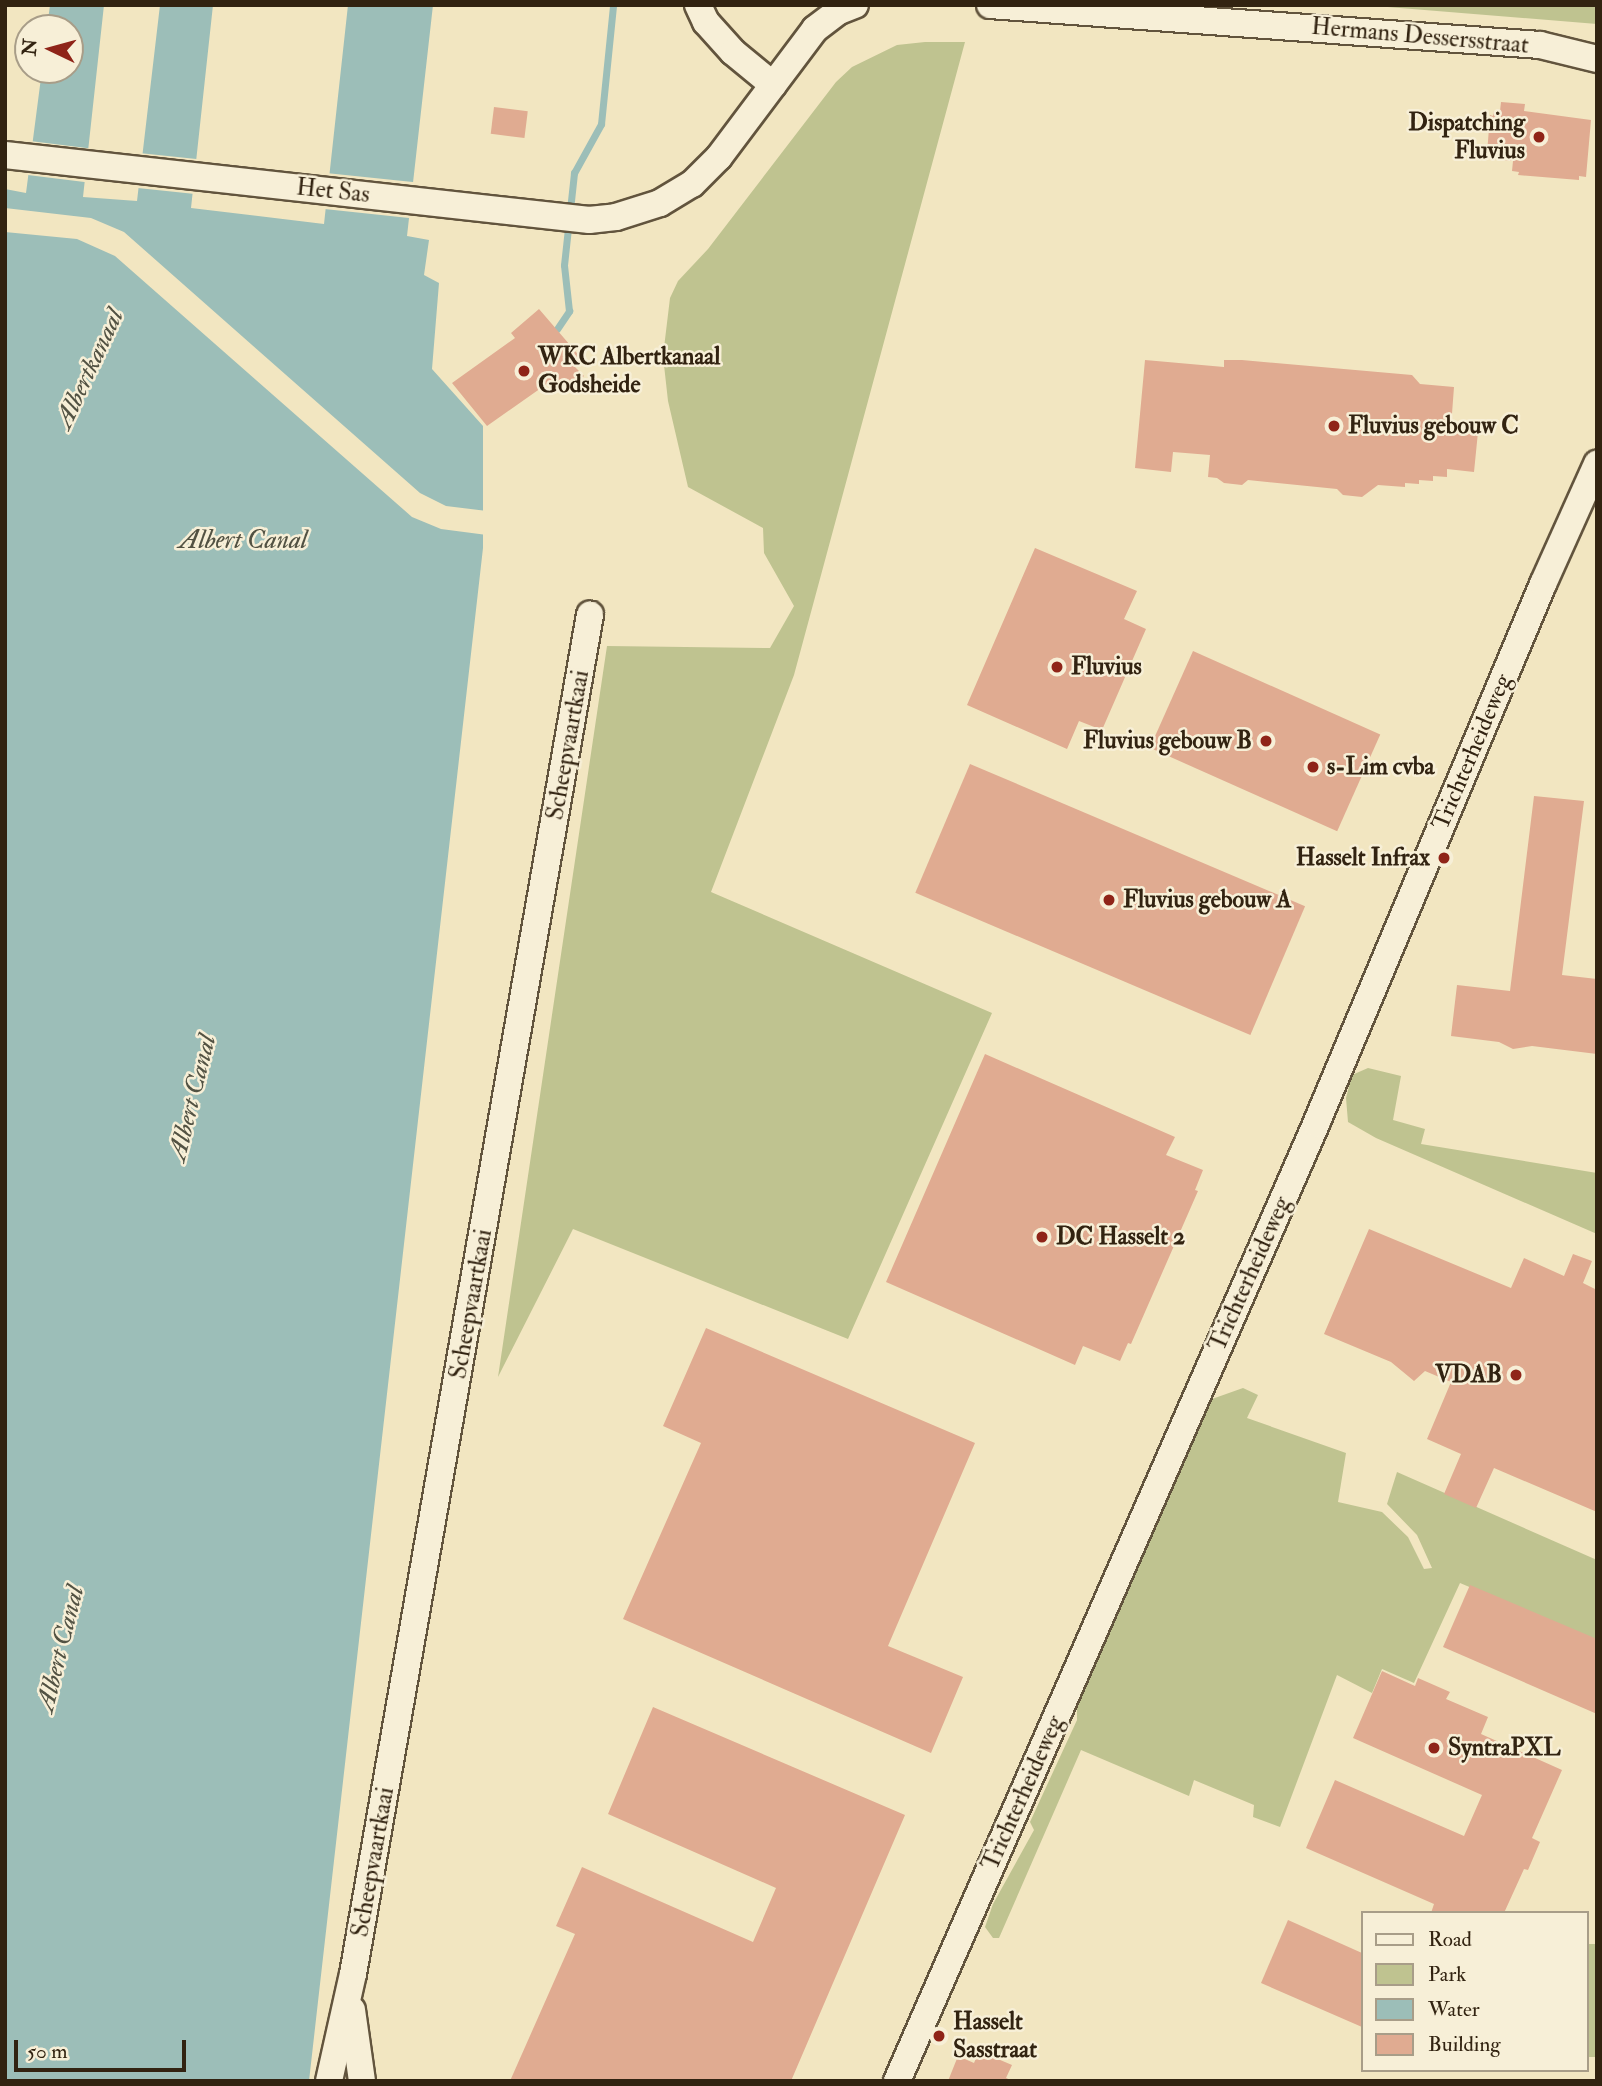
<!DOCTYPE html>
<html>
<head>
<meta charset="utf-8">
<style>
  body { margin:0 }
  #map { position:relative; width:1602px; height:2086px; overflow:hidden; background:#f2e6c1; font-family:"IM FELL Double Pica",serif }
  div>[style] { position:absolute }
  .green>* { inset:0; background:#bfc390; transform-origin:0 0 }
  .water>* { inset:0; background:#9cbeb8 }
  .pier>* { inset:0; background:#f2e6c1; transform-origin:0 0 }
  .stream>* { height:7px; margin:-3.5px; padding:0 3.5px; transform-origin:3.5px; border-radius:3.5px; background:#9cbeb8 }
  .building>* { inset:0; background:#e0ab91; transform-origin:0 0 }
  .roads { filter:drop-shadow(2px 0 #62543d) drop-shadow(-2px 0 #62543d) drop-shadow(0 2px #62543d) drop-shadow(0 -2px #62543d) }
  .minor>* { height:26px; margin:-13px; padding:0 13px; transform-origin:13px; border-radius:13px; background:#f7efd7 }
  .dots>* { width:19px; height:19px; translate:-50% -50%; box-sizing:border-box; border:4px solid #f7efd7; border-radius:50% }
  span { translate:-50% -50%; white-space:nowrap; text-align:center; line-height:1.15; -webkit-text-stroke:5px #f7efd7; paint-order:stroke }
  .street-label { font-size:24px; color:#322311 }
  .poi-label { font-size:24px; color:#322311; font-weight:700 }
  .right { translate:-100% -50%; text-align:right }
  .left { translate:0 -50%; text-align:left }
  .water-label { font-size:26px; color:#525243; font-style:italic }
  .frame { position:absolute; inset:0; border:7px solid #322311; pointer-events:none }
  .legend { position:absolute; left:1361px; top:1911px; width:228px; height:161px; box-sizing:border-box; background:#f7efd7; border:2px solid #a89d88; margin:0; padding:9px 12px; list-style:none; font-size:21px; color:#322311 }
  .legend li { display:flex; align-items:center; gap:14px; height:35px }
  .legend b { width:35px; border:2px solid #a89d88 }
  .north { position:absolute; left:14px; top:14px; width:70px; height:70px; box-sizing:border-box; background:#f7efd7; border:2px solid #a89d88; border-radius:50%; rotate:275deg; font-size:19px; font-weight:700; line-height:28px; text-align:center; color:#322311 }
  .north::after { content:''; display:block; margin:auto; width:24px; height:32px; background:#8f2418; clip-path:polygon(50% 0,100% 100%,50% 72%,0 100%) }
  .scale { position:absolute; left:14px; top:2040px; width:172px; height:32px; box-sizing:border-box; border:4px solid #322311; border-top:0; padding-left:9px; font-size:21px; line-height:24px; white-space:nowrap; color:#322311; -webkit-text-stroke:5px #f7efd7; paint-order:stroke }
</style>
</head>
<body>
<div id="map">
  <div class="green">
    <div style="clip-path:polygon(1363px 5px,1597px 5px,1597px 24px)"></div>
    <div style="clip-path:polygon(925px 42px,965px 42px,794px 675px,711px 892px,992px 1013px,848px 1339px,573px 1229px,498px 1377px,607px 646px,770px 648px,794px 606px,764px 553px,763px 528px,688px 487px,668px 401px,663px 356px,670px 298px,678px 281px,708px 249px,836px 82px,852px 67px,897px 45px)"></div>
    <div style="clip-path:polygon(1368px 1068px,1401px 1076px,1393px 1120px,1425px 1129px,1421px 1144px,1597px 1173px,1597px 1234px,1376px 1138px,1348px 1122px,1346px 1098px,1352px 1075px)"></div>
    <div style="clip-path:polygon(1243px 1388px,1258px 1395px,1247px 1418px,1346px 1453px,1338px 1502px,1382px 1512px,1408px 1537px,1424px 1569px,1432px 1568px,1417px 1535px,1387px 1504px,1397px 1472px,1597px 1560px,1597px 1641px,1460px 1583px,1414px 1683px,1382px 1669px,1372px 1693px,1337px 1675px,1280px 1827px,1253px 1817px,1254px 1805px,1194px 1780px,1189px 1796px,1081px 1750px,999px 1938px,993px 1938px,985px 1927px,993px 1904px,1034px 1830px,1030px 1822px,1077px 1720px,1077px 1702px,1191px 1430px,1212px 1399px)"></div>
    <div style="left:1597px;top:1944px;width:113px;height:13px;rotate:90deg"></div>
  </div>
  <div class="water">
    <div style="clip-path:polygon(50px 5px,104px 5px,83px 197px,137px 201px,160px 5px,213px 5px,191px 208px,324px 224px,348px 5px,433px 5px,407px 236px,429px 240px,424px 275px,439px 283px,432px 369px,483px 426px,483px 548px,309px 2081px,5px 2081px,5px 189px,26px 193px,42px 70px,70px 70px,70px 28px,47px 28px)"></div>
  </div>
  <div class="pier">
    <div style="left:30px;top:141px;width:61px;height:34px;rotate:7deg"></div>
    <div style="left:139px;top:153px;width:60px;height:35px;rotate:6deg"></div>
    <div style="left:326px;top:173px;width:92px;height:36px;rotate:6deg"></div>
    <div style="clip-path:polygon(5px 208px,91px 218px,124px 232px,420px 493px,446px 506px,487px 511px,487px 535px,441px 529px,412px 517px,115px 256px,77px 239px,5px 232px)"></div>
  </div>
  <div class="stream">
    <div style="left:557px;top:329px;width:22px;rotate:-56deg"></div>
    <div style="left:569px;top:311px;width:46px;rotate:-96.2deg"></div>
    <div style="left:564px;top:265px;width:93px;rotate:-83.8deg"></div>
    <div style="left:574px;top:173px;width:56px;rotate:-61.1deg"></div>
    <div style="left:601px;top:124px;width:120px;rotate:-84.2deg"></div>
  </div>
  <div class="building">
    <div style="clip-path:polygon(1501px 102px,1525px 104px,1524px 111px,1591px 120px,1586px 177px,1579px 176px,1579px 180px,1518px 175px,1519px 172px,1512px 171px,1513px 161px,1490px 159px,1490px 155px,1487px 154px,1490px 115px,1493px 116px,1494px 111px,1500px 111px)"></div>
    <div style="left:494px;top:107px;width:34px;height:27px;rotate:7deg"></div>
    <div style="clip-path:polygon(539px 309px,582px 359px,574px 366px,584px 376px,562px 394px,551px 381px,487px 426px,452px 383px,515px 338px,511px 333px)"></div>
    <div style="clip-path:polygon(1145px 360px,1224px 367px,1224px 360px,1242px 360px,1412px 375px,1420px 384px,1454px 387px,1451px 427px,1478px 432px,1474px 472px,1447px 469px,1447px 477px,1433px 476px,1433px 481px,1419px 480px,1419px 484px,1405px 483px,1405px 487px,1378px 485px,1362px 497px,1343px 495px,1337px 489px,1248px 480px,1242px 485px,1224px 483px,1217px 478px,1208px 477px,1210px 455px,1173px 452px,1171px 472px,1135px 468px)"></div>
    <div style="clip-path:polygon(1035px 548px,1137px 591px,1124px 619px,1146px 629px,1102px 730px,1079px 721px,1067px 749px,967px 705px)"></div>
    <div style="left:1193px;top:651px;width:205px;height:106px;rotate:24deg"></div>
    <div style="left:970px;top:764px;width:364px;height:140px;rotate:23deg"></div>
    <div style="clip-path:polygon(1534px 796px,1584px 801px,1562px 975px,1597px 979px,1597px 1054px,1532px 1046px,1513px 1049px,1499px 1042px,1451px 1036px,1457px 985px,1510px 991px)"></div>
    <div style="clip-path:polygon(985px 1054px,1175px 1137px,1166px 1155px,1203px 1170px,1195px 1190px,1198px 1191px,1131px 1344px,1128px 1343px,1120px 1361px,1083px 1346px,1075px 1365px,886px 1282px)"></div>
    <div style="clip-path:polygon(1369px 1229px,1511px 1288px,1524px 1258px,1564px 1276px,1573px 1254px,1592px 1261px,1583px 1283px,1597px 1290px,1597px 1512px,1494px 1468px,1476px 1508px,1444px 1494px,1461px 1454px,1427px 1439px,1451px 1382px,1425px 1371px,1414px 1381px,1391px 1362px,1324px 1334px)"></div>
    <div style="clip-path:polygon(706px 1328px,975px 1443px,888px 1646px,963px 1677px,931px 1753px,623px 1619px,701px 1443px,663px 1426px)"></div>
    <div style="clip-path:polygon(1470px 1585px,1597px 1639px,1597px 1714px,1443px 1647px)"></div>
    <div style="clip-path:polygon(1382px 1671px,1415px 1686px,1418px 1678px,1450px 1692px,1446px 1699px,1488px 1717px,1481px 1734px,1562px 1770px,1532px 1838px,1540px 1842px,1528px 1870px,1524px 1869px,1504px 1913px,1431px 1913px,1434px 1904px,1306px 1848px,1335px 1780px,1464px 1836px,1482px 1795px,1353px 1738px)"></div>
    <div style="clip-path:polygon(653px 1707px,905px 1815px,791px 2081px,510px 2081px,575px 1934px,556px 1926px,582px 1867px,753px 1942px,776px 1888px,608px 1814px)"></div>
    <div style="clip-path:polygon(1288px 1920px,1362px 1953px,1362px 2027px,1261px 1983px)"></div>
    <div style="clip-path:polygon(979px 2051px,1012px 2065px,1006px 2078px,1013px 2081px,948px 2081px,958px 2056px,974px 2063px)"></div>
  </div>
  <div class="roads">
    <div class="minor">
      <div style="left:698px;top:5px;width:19px;rotate:65deg"></div>
      <div style="left:706px;top:22px;width:40px;rotate:48deg"></div>
      <div style="left:733px;top:52px;width:52px;rotate:39.5deg"></div>
      <div style="left:990px;top:5px;width:551px;rotate:4.16deg"></div>
      <div style="left:1540px;top:45px;width:59px;rotate:13.8deg"></div>
      <div style="left:5px;top:155px;width:588px;rotate:6.35deg"></div>
      <div style="left:589px;top:220px;width:27px;rotate:-6deg"></div>
      <div style="left:616px;top:217px;width:46px;rotate:-17.7deg"></div>
      <div style="left:660px;top:203px;width:37px;rotate:-31deg"></div>
      <div style="left:692px;top:184px;width:38px;rotate:-45deg"></div>
      <div style="left:719px;top:157px;width:160px;rotate:-53.1deg"></div>
      <div style="left:815px;top:29px;width:30px;rotate:-37deg"></div>
      <div style="left:839px;top:11px;width:17px;rotate:-21deg"></div>
      <div style="left:352px;top:2010px;width:72px;rotate:82deg"></div>
      <div style="left:329px;top:2081px;width:110px;rotate:-77.4deg"></div>
      <div style="left:353px;top:1974px;width:1380px;rotate:-80.11deg"></div>
      <div style="left:897px;top:2081px;width:1045px;rotate:-66.35deg"></div>
      <div style="left:1316px;top:1124px;width:586px;rotate:-67.2deg"></div>
      <div style="left:1543px;top:584px;width:132px;rotate:-65.8deg"></div>
    </div>
  </div>
  <div class="dots">
    <div style="left:1539px;top:137px;background:#8f2418"></div>
    <div style="left:524px;top:371px;background:#8f2418"></div>
    <div style="left:1334px;top:426px;background:#8f2418"></div>
    <div style="left:1057px;top:667px;background:#8f2418"></div>
    <div style="left:1266px;top:741px;background:#8f2418"></div>
    <div style="left:1313px;top:767px;background:#8f2418"></div>
    <div style="left:1444px;top:858px;background:#8f2418"></div>
    <div style="left:1109px;top:900px;background:#8f2418"></div>
    <div style="left:1042px;top:1237px;background:#8f2418"></div>
    <div style="left:1516px;top:1375px;background:#8f2418"></div>
    <div style="left:1434px;top:1748px;background:#8f2418"></div>
    <div style="left:939px;top:2036px;background:#8f2418"></div>
  </div>
  <div class="street-label">
    <span style="left:1420px;top:36px;rotate:5deg">Hermans Dessersstraat</span>
    <span style="left:333px;top:191px;rotate:6deg">Het Sas</span>
    <span style="left:568px;top:745px;rotate:-80deg">Scheepvaartkaai</span>
    <span style="left:1472px;top:752px;rotate:-67deg">Trichterheideweg</span>
    <span style="left:1250px;top:1274px;rotate:-66deg">Trichterheideweg</span>
    <span style="left:471px;top:1304px;rotate:-80deg">Scheepvaartkaai</span>
    <span style="left:1023px;top:1793px;rotate:-66deg">Trichterheideweg</span>
    <span style="left:373px;top:1862px;rotate:-80deg">Scheepvaartkaai</span>
  </div>
  <div class="poi-label">
    <span class="right" style="left:1525px;top:137px">Dispatching<br>Fluvius</span>
    <span class="left" style="left:538px;top:371px">WKC Albertkanaal<br>Godsheide</span>
    <span class="left" style="left:1348px;top:426px">Fluvius gebouw C</span>
    <span class="left" style="left:1071px;top:667px">Fluvius</span>
    <span class="right" style="left:1252px;top:741px">Fluvius gebouw B</span>
    <span class="left" style="left:1327px;top:767px">s-Lim cvba</span>
    <span class="right" style="left:1430px;top:858px">Hasselt Infrax</span>
    <span class="left" style="left:1123px;top:900px">Fluvius gebouw A</span>
    <span class="left" style="left:1056px;top:1237px">DC Hasselt 2</span>
    <span class="right" style="left:1502px;top:1375px">VDAB</span>
    <span class="left" style="left:1448px;top:1748px">SyntraPXL</span>
    <span class="left" style="left:953px;top:2036px">Hasselt<br>Sasstraat</span>
  </div>
  <div class="water-label">
    <span style="left:90px;top:369px;rotate:-65deg">Albertkanaal</span>
    <span style="left:243px;top:541px">Albert Canal</span>
    <span style="left:193px;top:1098px;rotate:-76deg">Albert Canal</span>
    <span style="left:61px;top:1649px;rotate:-76deg">Albert Canal</span>
  </div>
  <div class="frame"></div>
  <ul class="legend">
  <li><b style="height:9px;background:#f7efd7"></b>Road</li>
  <li><b style="height:19px;background:#bfc390"></b>Park</li>
  <li><b style="height:19px;background:#9cbeb8"></b>Water</li>
  <li><b style="height:19px;background:#e0ab91"></b>Building</li>
  </ul>
  <div class="north">N</div>
  <div class="scale">50 m</div>
</div>
</body>
</html>
